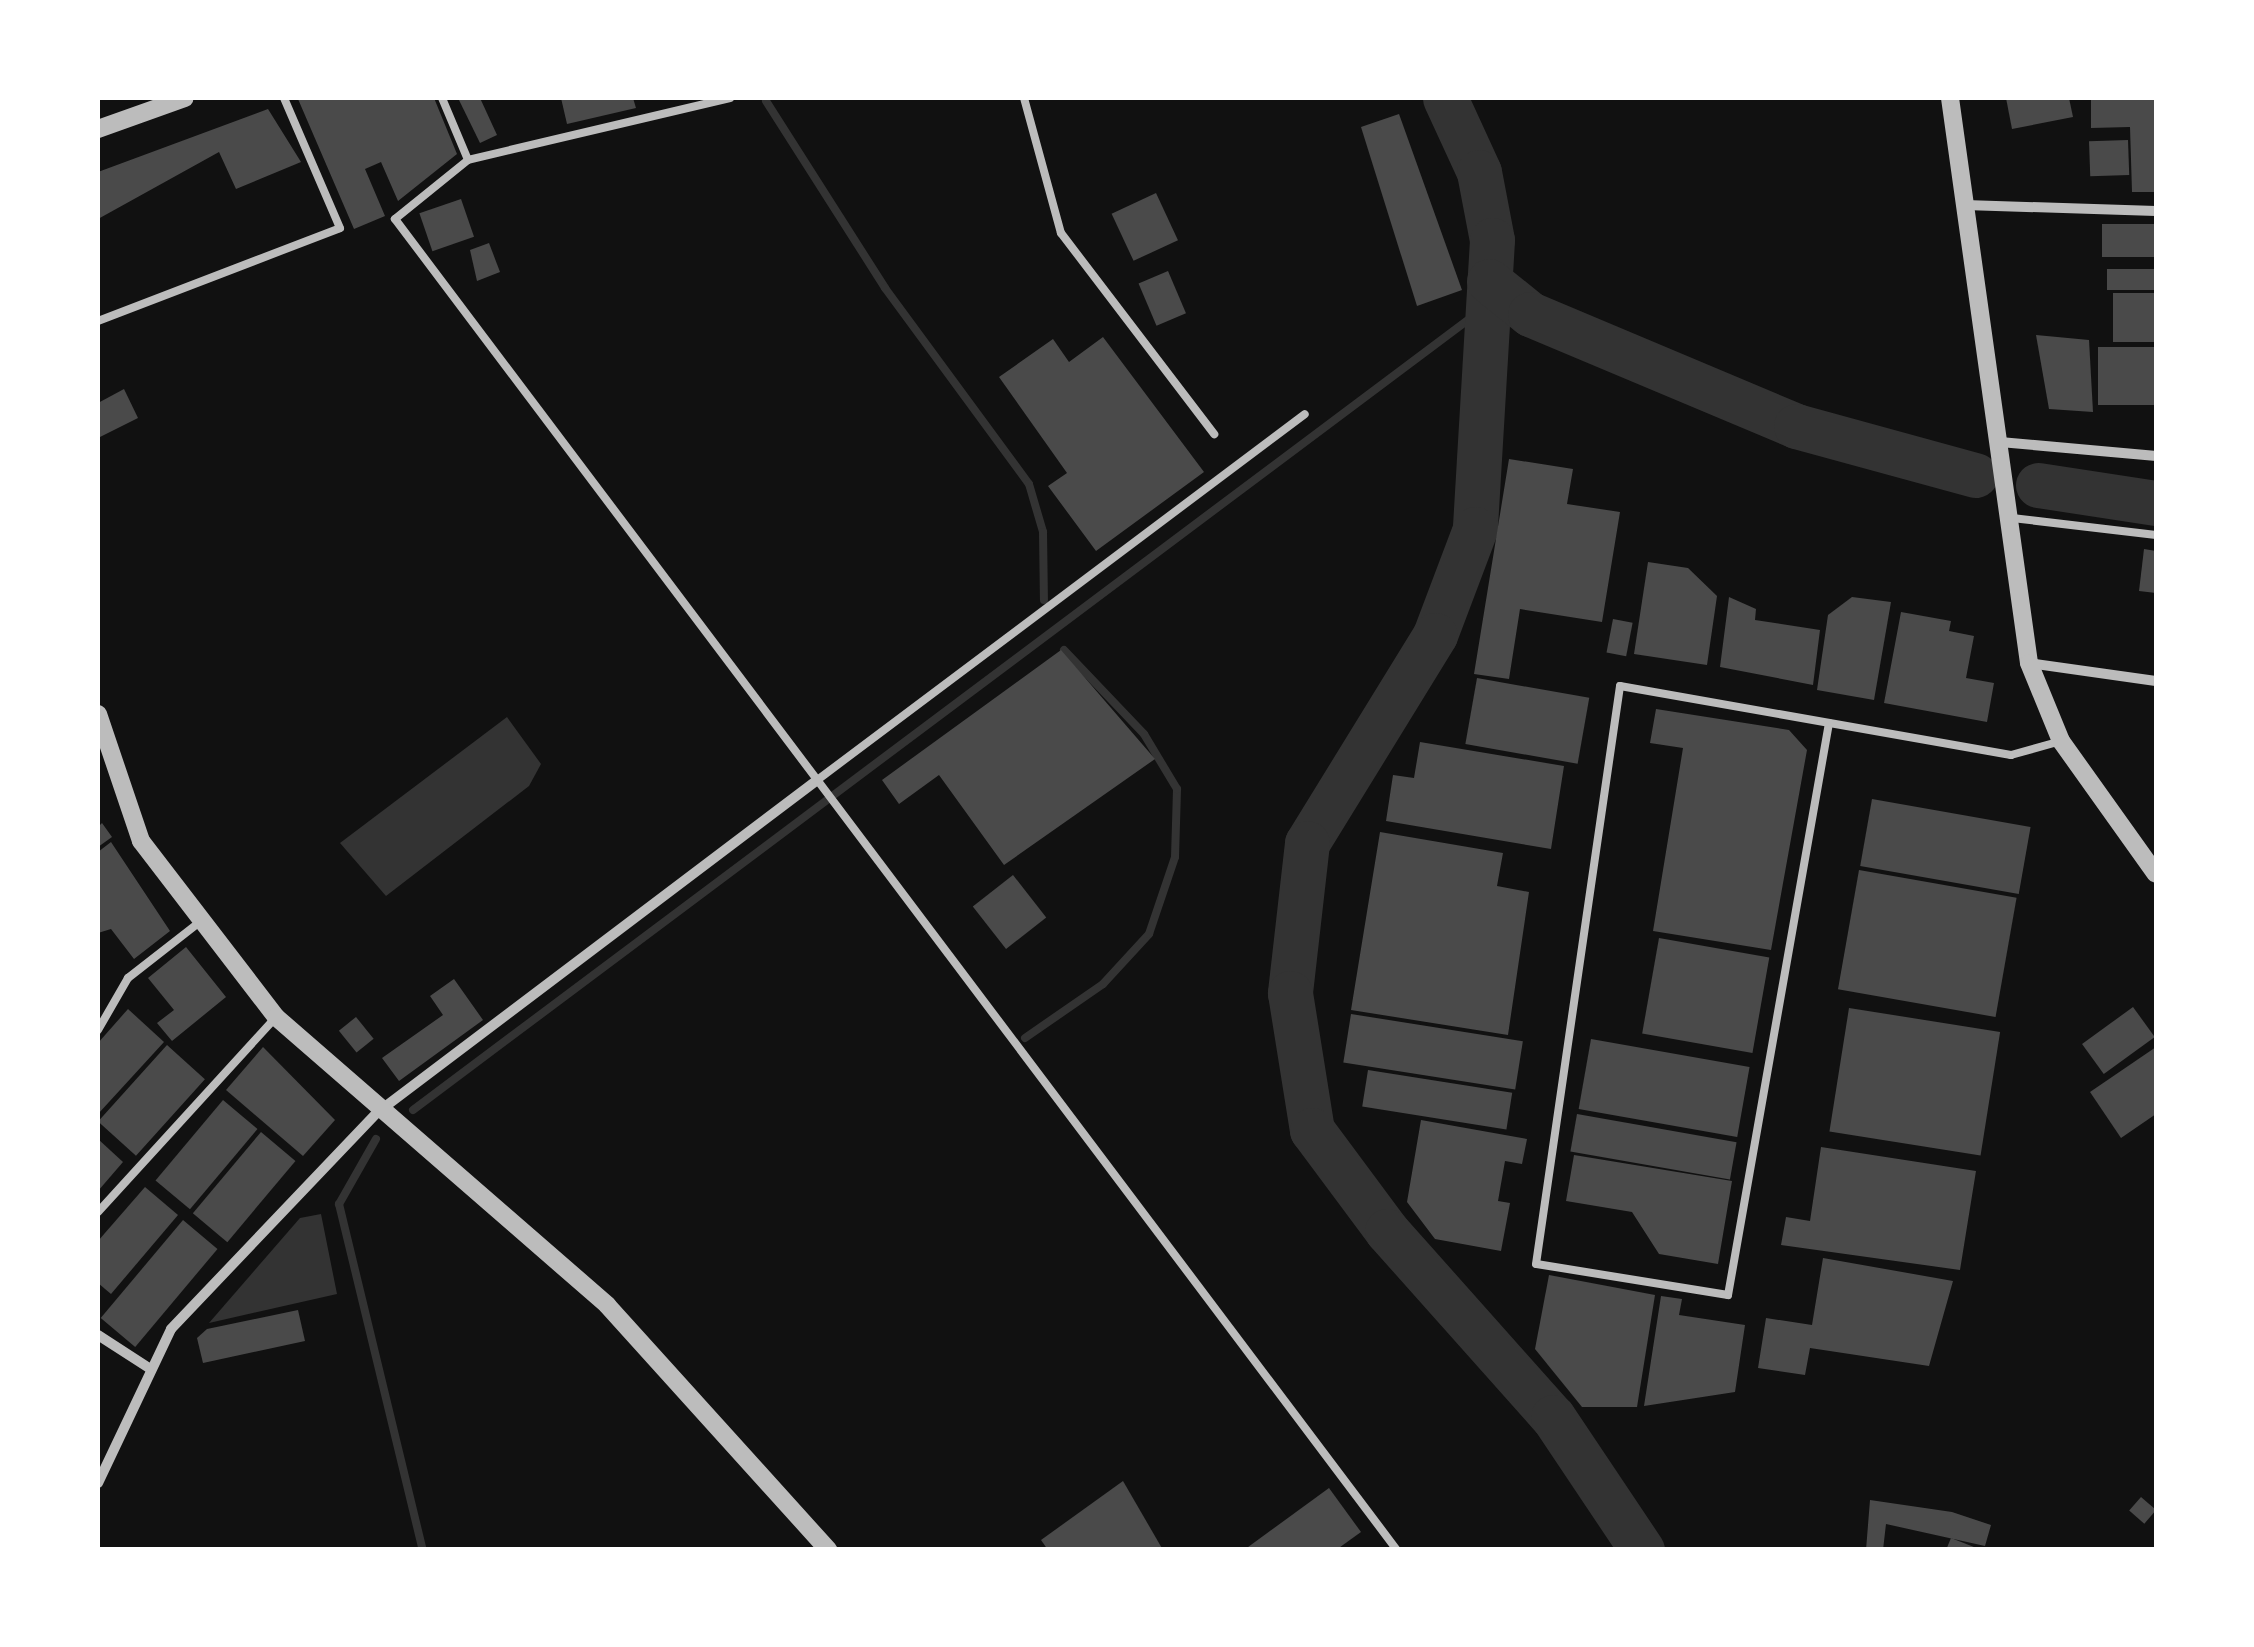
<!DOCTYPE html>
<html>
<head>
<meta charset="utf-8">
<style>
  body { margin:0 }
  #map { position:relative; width:2254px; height:1647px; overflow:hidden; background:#111; font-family:Barlow,sans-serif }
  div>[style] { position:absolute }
  .water>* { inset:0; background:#333 }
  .stream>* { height:8px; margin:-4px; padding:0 4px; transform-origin:4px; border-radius:4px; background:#333 }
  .river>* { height:45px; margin:-22.5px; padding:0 22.5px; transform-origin:22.5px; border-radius:22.5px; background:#333 }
  .building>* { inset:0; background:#4a4a4a; transform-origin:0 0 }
  .service>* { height:8px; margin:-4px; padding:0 4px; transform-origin:4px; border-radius:4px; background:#bcbcbc }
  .minor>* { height:10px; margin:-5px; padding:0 5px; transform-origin:5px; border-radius:5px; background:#bcbcbc }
  .tertiary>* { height:18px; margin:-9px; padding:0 9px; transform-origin:9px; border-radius:9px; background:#bcbcbc }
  span { translate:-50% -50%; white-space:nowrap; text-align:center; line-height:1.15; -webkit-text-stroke:8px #fff; paint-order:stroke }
  .frame { position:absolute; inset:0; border:100px solid #fff; pointer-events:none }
</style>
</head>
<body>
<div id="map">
  <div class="water">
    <div style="clip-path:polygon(507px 717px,541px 764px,529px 786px,386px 896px,340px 843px)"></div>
    <div style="clip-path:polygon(321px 1214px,337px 1294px,209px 1323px,300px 1218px)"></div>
  </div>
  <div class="stream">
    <div style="left:766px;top:101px;width:222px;rotate:57.5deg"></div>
    <div style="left:885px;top:288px;width:243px;rotate:53.7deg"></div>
    <div style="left:1029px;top:484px;width:50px;rotate:73.7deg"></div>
    <div style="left:1043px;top:532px;width:68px;rotate:89.2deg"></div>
    <div style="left:1025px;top:1038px;width:95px;rotate:-34.7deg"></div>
    <div style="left:1103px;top:984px;width:68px;rotate:-47.4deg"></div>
    <div style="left:1149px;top:934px;width:81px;rotate:-71.3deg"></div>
    <div style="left:1175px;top:857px;width:68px;rotate:-88.3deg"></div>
    <div style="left:1177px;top:789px;width:64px;rotate:-121deg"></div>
    <div style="left:1144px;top:734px;width:116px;rotate:-133.6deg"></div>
    <div style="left:413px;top:1110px;width:1343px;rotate:-36.83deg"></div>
    <div style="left:376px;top:1139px;width:75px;rotate:119.6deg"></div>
    <div style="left:339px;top:1204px;width:356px;rotate:76.4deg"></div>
  </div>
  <div class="river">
    <div style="left:1445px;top:98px;width:81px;rotate:65.3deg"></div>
    <div style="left:1479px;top:172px;width:69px;rotate:79.2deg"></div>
    <div style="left:1492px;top:240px;width:289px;rotate:93.4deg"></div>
    <div style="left:1475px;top:529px;width:113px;rotate:110.7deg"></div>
    <div style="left:1435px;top:635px;width:244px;rotate:121.6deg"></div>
    <div style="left:1307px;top:843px;width:151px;rotate:96.5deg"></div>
    <div style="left:1290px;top:993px;width:139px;rotate:80.9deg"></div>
    <div style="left:1312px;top:1130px;width:126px;rotate:53.4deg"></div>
    <div style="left:1387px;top:1231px;width:249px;rotate:48.3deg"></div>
    <div style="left:1553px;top:1417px;width:160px;rotate:56.2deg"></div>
    <div style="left:1489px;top:281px;width:53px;rotate:38.8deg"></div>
    <div style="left:1530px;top:314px;width:289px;rotate:22.8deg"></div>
    <div style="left:1796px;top:426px;width:186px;rotate:15.3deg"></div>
    <div style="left:2038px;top:485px;width:119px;rotate:8.7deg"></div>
  </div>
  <div class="building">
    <div style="clip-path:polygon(434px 98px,457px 154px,398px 201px,381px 162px,365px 169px,385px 216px,354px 229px,298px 99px)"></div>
    <div style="clip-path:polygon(458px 98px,480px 98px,497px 135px,480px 143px)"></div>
    <div style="clip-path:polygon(561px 98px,633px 98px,636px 108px,567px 124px)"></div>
    <div style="clip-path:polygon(2006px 98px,2069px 98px,2073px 117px,2012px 129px)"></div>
    <div style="clip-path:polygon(2091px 98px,2156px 98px,2154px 192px,2132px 192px,2130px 127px,2091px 128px)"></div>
    <div style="clip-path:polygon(268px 109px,301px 162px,236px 189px,219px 152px,98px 219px,98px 172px)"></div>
    <div style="clip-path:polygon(1399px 114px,1462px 290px,1417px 306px,1361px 127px)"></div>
    <div style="left:2128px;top:140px;width:35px;height:39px;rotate:88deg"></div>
    <div style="left:1156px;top:193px;width:52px;height:49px;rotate:65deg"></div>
    <div style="left:461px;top:199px;width:40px;height:44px;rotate:71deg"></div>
    <div style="left:2156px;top:224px;width:33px;height:54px;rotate:90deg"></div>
    <div style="clip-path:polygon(489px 243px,500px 272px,477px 281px,470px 250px)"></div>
    <div style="left:2156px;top:269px;width:21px;height:49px;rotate:90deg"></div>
    <div style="left:1168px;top:271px;width:46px;height:32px;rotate:67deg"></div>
    <div style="left:2156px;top:293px;width:49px;height:43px;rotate:90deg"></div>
    <div style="clip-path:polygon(2036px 335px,2089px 340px,2093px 412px,2049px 409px)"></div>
    <div style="clip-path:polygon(1103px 337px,1204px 472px,1096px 551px,1048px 486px,1067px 473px,999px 377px,1053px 339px,1069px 362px)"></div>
    <div style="left:2156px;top:347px;width:58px;height:58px;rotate:90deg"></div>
    <div style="clip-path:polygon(124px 389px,138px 418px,98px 438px,98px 403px)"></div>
    <div style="clip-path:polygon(1509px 459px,1573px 469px,1567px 504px,1620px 512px,1602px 622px,1520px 609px,1509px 679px,1474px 674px)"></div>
    <div style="clip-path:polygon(2144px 549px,2156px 551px,2156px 593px,2139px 591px)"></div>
    <div style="clip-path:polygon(1648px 562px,1688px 568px,1717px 596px,1707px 665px,1634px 654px)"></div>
    <div style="clip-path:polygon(1729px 597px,1756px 609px,1755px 620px,1820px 630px,1813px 685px,1720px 667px)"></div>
    <div style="clip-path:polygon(1852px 597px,1891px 602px,1874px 700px,1817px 690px,1828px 615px)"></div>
    <div style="clip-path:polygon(1901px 612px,1951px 621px,1949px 631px,1974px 636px,1966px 678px,1994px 683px,1987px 722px,1884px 703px)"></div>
    <div style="left:1613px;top:619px;width:20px;height:34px;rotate:11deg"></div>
    <div style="clip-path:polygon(1061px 650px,1155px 759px,1004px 865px,939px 775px,899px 804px,882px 780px)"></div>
    <div style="left:1477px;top:678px;width:114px;height:67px;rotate:10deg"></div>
    <div style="clip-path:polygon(1656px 709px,1789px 730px,1807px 750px,1771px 950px,1653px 931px,1683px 748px,1650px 743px)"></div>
    <div style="clip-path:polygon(1420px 742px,1564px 766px,1551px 849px,1386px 821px,1393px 775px,1414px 778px)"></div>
    <div style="left:1872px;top:799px;width:161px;height:68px;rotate:10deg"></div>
    <div style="clip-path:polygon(102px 823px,112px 837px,98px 847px,98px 827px)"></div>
    <div style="clip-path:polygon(1380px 832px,1503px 853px,1497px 886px,1529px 892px,1508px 1035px,1351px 1010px)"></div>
    <div style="clip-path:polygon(111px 842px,170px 931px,134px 959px,111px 929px,98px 933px,98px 852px)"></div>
    <div style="left:1859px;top:870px;width:160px;height:121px;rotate:10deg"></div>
    <div style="left:1013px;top:875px;width:54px;height:51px;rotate:52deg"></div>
    <div style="left:1659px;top:938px;width:112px;height:97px;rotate:10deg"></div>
    <div style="clip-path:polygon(186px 947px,226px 997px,172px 1041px,157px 1023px,174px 1010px,148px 978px)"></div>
    <div style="clip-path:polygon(454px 979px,483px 1020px,399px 1081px,382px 1058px,443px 1015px,430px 996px)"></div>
    <div style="left:2133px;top:1007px;width:37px;height:63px;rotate:54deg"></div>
    <div style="left:1849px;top:1008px;width:153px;height:125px;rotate:9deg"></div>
    <div style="clip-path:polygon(128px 1009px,164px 1042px,98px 1114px,98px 1043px)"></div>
    <div style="left:1351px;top:1014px;width:174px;height:49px;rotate:9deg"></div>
    <div style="left:356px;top:1017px;width:28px;height:22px;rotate:51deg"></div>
    <div style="left:1591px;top:1039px;width:161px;height:71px;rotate:10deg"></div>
    <div style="left:167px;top:1045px;width:51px;height:103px;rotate:42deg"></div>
    <div style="clip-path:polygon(263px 1047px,335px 1120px,303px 1156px,226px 1090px)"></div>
    <div style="clip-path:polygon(2156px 1047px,2156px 1114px,2121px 1138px,2090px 1092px)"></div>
    <div style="left:1368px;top:1070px;width:146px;height:37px;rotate:9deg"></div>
    <div style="left:223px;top:1100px;width:45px;height:105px;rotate:40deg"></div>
    <div style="left:1577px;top:1114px;width:162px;height:38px;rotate:10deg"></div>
    <div style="clip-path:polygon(1421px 1120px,1527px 1139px,1522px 1164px,1505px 1161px,1498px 1201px,1510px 1203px,1501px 1251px,1435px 1239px,1407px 1202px)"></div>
    <div style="left:261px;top:1132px;width:45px;height:106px;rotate:40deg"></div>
    <div style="clip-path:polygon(98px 1139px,123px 1162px,98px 1191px)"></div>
    <div style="clip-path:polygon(1821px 1147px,1976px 1171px,1960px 1270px,1781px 1245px,1786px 1217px,1810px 1221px)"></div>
    <div style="clip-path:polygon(1574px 1155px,1732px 1181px,1718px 1264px,1659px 1254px,1632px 1212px,1566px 1201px)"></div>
    <div style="clip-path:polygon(145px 1187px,178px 1215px,111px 1294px,98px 1283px,98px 1241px)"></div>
    <div style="left:183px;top:1220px;width:45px;height:128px;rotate:40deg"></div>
    <div style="clip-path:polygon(1823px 1258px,1953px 1281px,1929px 1366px,1810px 1348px,1805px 1375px,1758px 1368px,1766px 1318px,1812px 1325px)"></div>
    <div style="clip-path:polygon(1549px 1275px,1655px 1295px,1637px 1407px,1582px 1407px,1535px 1349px)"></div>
    <div style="clip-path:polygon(1661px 1296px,1682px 1299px,1679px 1315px,1745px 1325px,1735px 1392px,1644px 1406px)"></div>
    <div style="clip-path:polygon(298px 1310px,305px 1341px,203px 1363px,197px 1338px,207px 1329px)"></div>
    <div style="clip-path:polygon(1123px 1481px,1163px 1550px,1048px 1550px,1041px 1540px)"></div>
    <div style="clip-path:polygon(1329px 1488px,1361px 1532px,1336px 1550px,1244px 1550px)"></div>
    <div style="left:2141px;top:1497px;width:20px;height:18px;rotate:41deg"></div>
    <div style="clip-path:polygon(1870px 1500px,1952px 1512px,1991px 1525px,1985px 1546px,1886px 1524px,1883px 1550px,1866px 1550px)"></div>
    <div style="clip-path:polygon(1951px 1538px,1979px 1549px,1979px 1550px,1946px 1550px)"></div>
  </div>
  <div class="service">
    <div style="left:442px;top:98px;width:67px;rotate:67.2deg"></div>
    <div style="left:730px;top:98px;width:269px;rotate:166.7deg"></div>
    <div style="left:468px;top:160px;width:94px;rotate:141.1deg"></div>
    <div style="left:395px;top:219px;width:1666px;rotate:53.03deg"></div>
    <div style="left:1024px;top:98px;width:140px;rotate:74.7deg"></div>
    <div style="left:1061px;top:233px;width:253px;rotate:52.7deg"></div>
    <div style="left:98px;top:321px;width:259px;rotate:-21deg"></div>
    <div style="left:340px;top:228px;width:142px;rotate:-113.3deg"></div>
    <div style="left:2012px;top:518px;width:145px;rotate:6.7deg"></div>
    <div style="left:1829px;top:723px;width:581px;rotate:100.01deg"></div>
    <div style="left:1728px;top:1295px;width:194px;rotate:-170.8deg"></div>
    <div style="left:1536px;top:1264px;width:584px;rotate:-81.73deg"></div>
    <div style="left:1620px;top:686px;width:397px;rotate:10deg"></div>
    <div style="left:2011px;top:755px;width:52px;rotate:-15.6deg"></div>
    <div style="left:816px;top:781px;width:611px;rotate:-36.89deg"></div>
    <div style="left:98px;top:1030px;width:60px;rotate:-60deg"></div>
    <div style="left:128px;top:978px;width:88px;rotate:-38deg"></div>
    <div style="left:98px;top:1212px;width:264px;rotate:-47.6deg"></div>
  </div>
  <div class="minor">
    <div style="left:1965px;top:205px;width:191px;rotate:1.8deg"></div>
    <div style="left:2000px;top:442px;width:157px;rotate:5.1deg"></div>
    <div style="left:2029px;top:663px;width:128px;rotate:8.1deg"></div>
    <div style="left:98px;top:1335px;width:61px;rotate:32.9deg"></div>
    <div style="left:98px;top:1483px;width:170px;rotate:-64.6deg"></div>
    <div style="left:171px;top:1329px;width:300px;rotate:-46.4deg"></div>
    <div style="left:378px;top:1112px;width:549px;rotate:-37.08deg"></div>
  </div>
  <div class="tertiary">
    <div style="left:1950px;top:98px;width:570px;rotate:82.04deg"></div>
    <div style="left:2029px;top:663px;width:84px;rotate:67.7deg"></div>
    <div style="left:2061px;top:741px;width:163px;rotate:54.5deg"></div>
    <div style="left:98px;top:129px;width:92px;rotate:-19.6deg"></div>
    <div style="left:98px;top:714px;width:134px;rotate:71.3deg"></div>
    <div style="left:141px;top:841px;width:222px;rotate:52.5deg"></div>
    <div style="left:276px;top:1017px;width:439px;rotate:41deg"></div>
    <div style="left:607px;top:1305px;width:330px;rotate:47.9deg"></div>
  </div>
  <div class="frame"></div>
</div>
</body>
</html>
